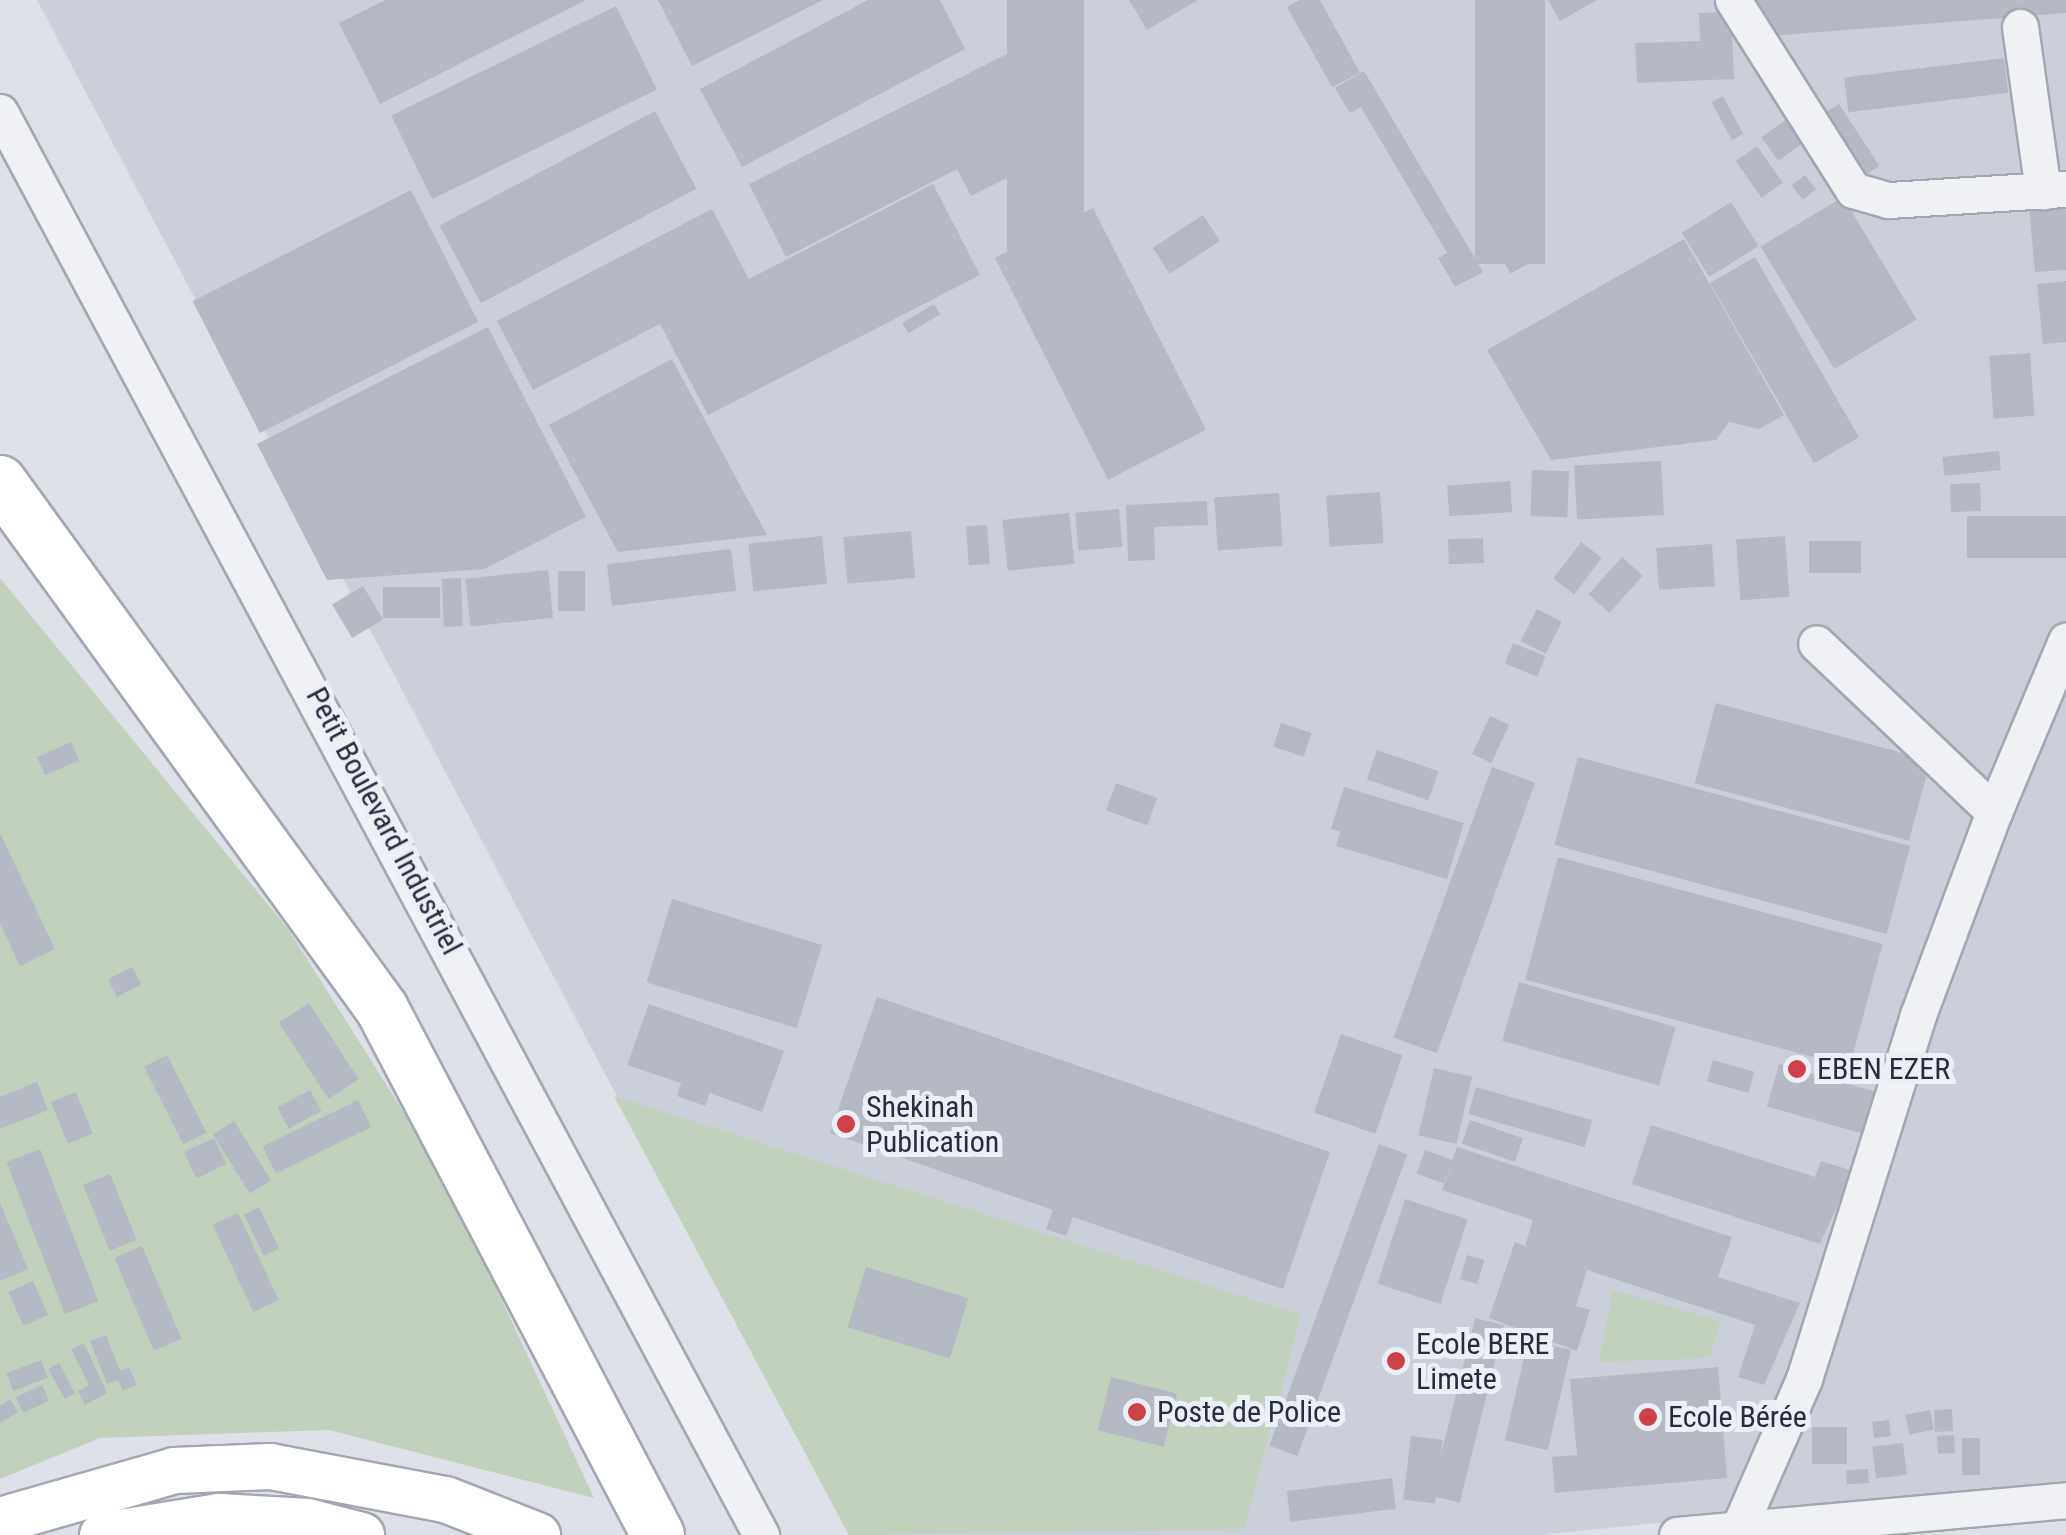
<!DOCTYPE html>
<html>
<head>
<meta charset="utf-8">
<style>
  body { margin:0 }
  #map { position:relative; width:2066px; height:1535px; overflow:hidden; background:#dde0e7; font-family:"Roboto Condensed",sans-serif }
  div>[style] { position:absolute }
  .built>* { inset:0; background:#cbcfd9 }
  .green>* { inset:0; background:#c1d1be }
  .building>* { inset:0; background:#b4b9c4; transform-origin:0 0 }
  .roads { filter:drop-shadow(2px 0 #a3a7b1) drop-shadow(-2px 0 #a3a7b1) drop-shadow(0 2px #a3a7b1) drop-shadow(0 -2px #a3a7b1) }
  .minor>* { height:35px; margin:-17.5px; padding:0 17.5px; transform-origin:17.5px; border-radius:17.5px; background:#f0f1f5 }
  .major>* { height:45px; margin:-22.5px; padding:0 22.5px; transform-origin:22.5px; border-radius:22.5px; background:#fff }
  .highway>* { height:52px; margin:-26px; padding:0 26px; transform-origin:26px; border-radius:26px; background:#fff }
  .dots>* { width:28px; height:28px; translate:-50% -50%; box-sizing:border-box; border:5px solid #eceff5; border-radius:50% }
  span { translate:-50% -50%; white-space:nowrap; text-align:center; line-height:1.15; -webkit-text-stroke:10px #eceff5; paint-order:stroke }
  .street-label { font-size:30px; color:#272d3e }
  .poi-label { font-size:30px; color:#272d3e }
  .left { translate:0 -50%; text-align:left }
</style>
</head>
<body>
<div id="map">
  <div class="built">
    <div style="clip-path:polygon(37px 0,2066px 0,2066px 1481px,1540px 1535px,849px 1535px)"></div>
  </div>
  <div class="green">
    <div style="clip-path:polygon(0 578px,288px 929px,444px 1176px,594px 1498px,329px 1430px,100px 1438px,0 1479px)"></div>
    <div style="clip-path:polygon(614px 1096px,1301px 1315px,1244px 1529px,849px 1535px)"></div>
    <div style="clip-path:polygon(1613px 1290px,1720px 1321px,1710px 1358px,1599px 1362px)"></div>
  </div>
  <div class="building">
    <div style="clip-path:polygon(385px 0,586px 0,380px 104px,339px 23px)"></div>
    <div style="clip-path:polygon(658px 0,823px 0,692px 66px)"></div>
    <div style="clip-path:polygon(868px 0,940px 0,965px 49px,742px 167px,700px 89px)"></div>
    <div style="left:1007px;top:0;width:77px;height:280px"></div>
    <div style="clip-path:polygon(1129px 0,1198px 0,1147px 30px)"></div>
    <div style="clip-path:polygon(1300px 0,1320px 0,1360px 73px,1332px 87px,1287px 7px)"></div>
    <div style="left:1475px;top:0;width:70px;height:264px"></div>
    <div style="clip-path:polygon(1548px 0,1597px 0,1560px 21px)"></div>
    <div style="clip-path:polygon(1754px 0,2066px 0,2066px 13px,1756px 37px)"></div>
    <div style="left:616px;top:6px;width:93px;height:250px;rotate:64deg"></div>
    <div style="clip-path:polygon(1731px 12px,1734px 79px,1637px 83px,1635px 43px,1700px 41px,1699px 13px)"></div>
    <div style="clip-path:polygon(1007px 54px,1043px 126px,1012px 142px,1025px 169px,971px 196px,957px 169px,786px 257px,749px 184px)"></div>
    <div style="left:2004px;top:58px;width:35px;height:161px;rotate:83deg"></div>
    <div style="clip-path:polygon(1364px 71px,1483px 272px,1455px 287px,1438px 258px,1447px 253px,1361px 107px,1350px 113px,1335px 88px)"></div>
    <div style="left:1502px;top:90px;width:56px;height:25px;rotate:59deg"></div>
    <div style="left:1723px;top:96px;width:43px;height:13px;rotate:62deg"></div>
    <div style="left:1839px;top:104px;width:74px;height:29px;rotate:57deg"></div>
    <div style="left:655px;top:111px;width:88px;height:244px;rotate:62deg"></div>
    <div style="left:1792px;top:115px;width:29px;height:38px;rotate:54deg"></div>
    <div style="left:1757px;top:146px;width:45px;height:26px;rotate:55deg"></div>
    <div style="left:1805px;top:175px;width:18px;height:17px;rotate:52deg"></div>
    <div style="clip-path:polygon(933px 184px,980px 275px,708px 415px,660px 324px,533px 390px,497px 321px,712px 209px,749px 279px)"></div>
    <div style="left:411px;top:190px;width:148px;height:245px;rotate:63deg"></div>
    <div style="left:1843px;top:197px;width:143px;height:96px;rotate:59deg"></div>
    <div style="left:1731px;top:202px;width:52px;height:58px;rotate:58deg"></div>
    <div style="clip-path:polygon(2066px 205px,2066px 270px,2035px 272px,2029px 208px)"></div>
    <div style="left:1093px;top:208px;width:249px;height:110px;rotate:63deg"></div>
    <div style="left:1203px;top:215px;width:31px;height:60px;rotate:57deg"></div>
    <div style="left:1503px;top:215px;width:55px;height:21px;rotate:62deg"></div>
    <div style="clip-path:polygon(1684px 239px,1784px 415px,1759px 429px,1729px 422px,1716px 440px,1551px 460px,1487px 350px)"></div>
    <div style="left:1755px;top:257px;width:208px;height:52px;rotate:60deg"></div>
    <div style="clip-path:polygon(2066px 281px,2066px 342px,2043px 344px,2037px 284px)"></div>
    <div style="left:934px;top:304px;width:12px;height:37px;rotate:59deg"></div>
    <div style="clip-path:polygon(488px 327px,586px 517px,484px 569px,327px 580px,257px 444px)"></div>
    <div style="left:2030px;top:353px;width:63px;height:41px;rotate:86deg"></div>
    <div style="clip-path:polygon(672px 359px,767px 535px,618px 552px,549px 425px)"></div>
    <div style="left:1999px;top:451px;width:19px;height:57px;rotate:84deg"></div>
    <div style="left:1661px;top:461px;width:54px;height:87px;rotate:87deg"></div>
    <div style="left:1532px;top:470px;width:37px;height:46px;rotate:2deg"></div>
    <div style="left:1510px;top:481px;width:31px;height:63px;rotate:86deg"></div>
    <div style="left:1980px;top:483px;width:28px;height:30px;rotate:88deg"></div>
    <div style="left:1380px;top:492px;width:51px;height:54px;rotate:86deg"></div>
    <div style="left:1279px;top:493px;width:53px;height:65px;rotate:86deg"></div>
    <div style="clip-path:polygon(1207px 501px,1208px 525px,1154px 527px,1155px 560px,1128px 561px,1126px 505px)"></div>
    <div style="left:1119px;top:509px;width:38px;height:44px;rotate:85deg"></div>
    <div style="left:1069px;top:513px;width:51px;height:67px;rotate:84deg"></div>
    <div style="left:2066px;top:516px;width:42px;height:99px;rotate:90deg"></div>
    <div style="left:987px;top:525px;width:39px;height:21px;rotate:86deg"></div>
    <div style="left:911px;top:531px;width:47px;height:68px;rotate:85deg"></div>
    <div style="left:822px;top:536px;width:48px;height:74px;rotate:84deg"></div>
    <div style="left:1785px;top:536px;width:61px;height:49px;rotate:86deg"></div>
    <div style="left:1483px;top:538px;width:25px;height:35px;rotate:88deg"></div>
    <div style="left:1809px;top:541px;width:52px;height:32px"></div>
    <div style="left:1581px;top:542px;width:26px;height:46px;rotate:37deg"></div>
    <div style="left:1712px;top:544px;width:42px;height:56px;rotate:86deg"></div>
    <div style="left:731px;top:549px;width:42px;height:125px;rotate:83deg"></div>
    <div style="left:1622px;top:557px;width:28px;height:50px;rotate:42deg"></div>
    <div style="left:548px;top:570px;width:48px;height:83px;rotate:84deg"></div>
    <div style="left:558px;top:571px;width:27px;height:40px"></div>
    <div style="left:461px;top:578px;width:48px;height:19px;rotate:88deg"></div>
    <div style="left:363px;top:586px;width:39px;height:36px;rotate:59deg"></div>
    <div style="left:440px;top:587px;width:31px;height:57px;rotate:90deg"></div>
    <div style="left:1537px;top:609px;width:28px;height:36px;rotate:27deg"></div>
    <div style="left:1513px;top:643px;width:35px;height:22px;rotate:22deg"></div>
    <div style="left:1716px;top:703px;width:222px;height:83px;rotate:15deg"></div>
    <div style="left:1490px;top:716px;width:21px;height:42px;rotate:25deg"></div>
    <div style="left:1281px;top:723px;width:32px;height:25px;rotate:18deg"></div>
    <div style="left:71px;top:742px;width:20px;height:37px;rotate:66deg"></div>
    <div style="left:1377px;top:750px;width:65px;height:31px;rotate:19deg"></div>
    <div style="left:1578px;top:757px;width:344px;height:91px;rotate:15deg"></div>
    <div style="left:1492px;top:767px;width:46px;height:288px;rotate:20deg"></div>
    <div style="left:1116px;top:783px;width:44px;height:29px;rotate:20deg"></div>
    <div style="clip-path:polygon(1344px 787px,1464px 823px,1447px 879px,1336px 846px,1340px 832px,1331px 829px)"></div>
    <div style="clip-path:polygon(0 833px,55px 949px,20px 966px,0 923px)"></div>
    <div style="left:1558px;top:857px;width:336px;height:127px;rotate:15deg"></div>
    <div style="left:672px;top:899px;width:157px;height:87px;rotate:17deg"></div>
    <div style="left:132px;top:967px;width:20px;height:27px;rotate:63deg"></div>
    <div style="left:1519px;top:982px;width:163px;height:61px;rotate:16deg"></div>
    <div style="clip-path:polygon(877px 997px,1330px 1152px,1283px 1289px,1073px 1217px,1066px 1236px,1046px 1229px,1053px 1210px,830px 1133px)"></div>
    <div style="left:309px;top:1003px;width:91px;height:36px;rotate:57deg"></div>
    <div style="clip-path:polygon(649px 1004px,784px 1051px,762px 1112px,710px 1093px,705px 1106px,677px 1096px,681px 1083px,627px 1065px)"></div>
    <div style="left:1341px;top:1034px;width:65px;height:83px;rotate:19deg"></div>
    <div style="left:167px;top:1055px;width:87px;height:26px;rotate:63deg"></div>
    <div style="left:1713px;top:1060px;width:43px;height:22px;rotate:16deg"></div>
    <div style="left:1779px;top:1064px;width:101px;height:44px;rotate:16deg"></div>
    <div style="left:1434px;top:1068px;width:39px;height:69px;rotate:13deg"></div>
    <div style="clip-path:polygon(37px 1082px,48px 1110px,0 1129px,0 1097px)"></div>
    <div style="left:1476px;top:1087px;width:121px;height:28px;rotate:16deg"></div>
    <div style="left:310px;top:1090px;width:24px;height:37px;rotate:62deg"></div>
    <div style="left:76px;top:1092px;width:45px;height:27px;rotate:68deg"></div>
    <div style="left:358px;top:1100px;width:30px;height:106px;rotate:64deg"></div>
    <div style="left:1470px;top:1120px;width:56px;height:25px;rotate:19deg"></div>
    <div style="left:234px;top:1121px;width:70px;height:25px;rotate:58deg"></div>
    <div style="clip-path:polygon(1651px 1125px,1815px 1177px,1821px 1161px,1853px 1171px,1820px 1244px,1632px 1184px)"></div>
    <div style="left:214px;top:1138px;width:29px;height:33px;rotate:65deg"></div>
    <div style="left:1379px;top:1144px;width:30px;height:321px;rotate:20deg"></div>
    <div style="clip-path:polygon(1457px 1147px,1732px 1237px,1718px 1277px,1800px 1303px,1764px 1385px,1738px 1377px,1755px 1325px,1587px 1270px,1576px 1306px,1590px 1310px,1577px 1351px,1489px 1318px,1515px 1242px,1525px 1246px,1533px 1220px,1442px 1190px)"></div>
    <div style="left:40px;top:1149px;width:163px;height:36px;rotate:69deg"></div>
    <div style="left:1425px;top:1150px;width:29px;height:25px;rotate:20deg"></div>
    <div style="left:110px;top:1174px;width:71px;height:29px;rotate:68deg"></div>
    <div style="left:1405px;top:1199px;width:66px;height:89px;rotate:18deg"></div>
    <div style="clip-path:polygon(0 1203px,28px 1269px,0 1281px)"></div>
    <div style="left:259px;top:1207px;width:46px;height:17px;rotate:64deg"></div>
    <div style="left:238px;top:1213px;width:96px;height:28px;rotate:65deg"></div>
    <div style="left:142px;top:1246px;width:101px;height:30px;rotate:67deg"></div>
    <div style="left:1467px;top:1255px;width:18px;height:25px;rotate:16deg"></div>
    <div style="left:866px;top:1267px;width:107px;height:63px;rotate:17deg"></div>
    <div style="left:33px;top:1281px;width:37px;height:27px;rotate:66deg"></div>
    <div style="left:1475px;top:1318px;width:30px;height:183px;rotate:14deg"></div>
    <div style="clip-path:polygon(106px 1335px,120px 1371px,129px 1367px,137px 1385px,123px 1391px,118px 1380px,107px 1384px,90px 1341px)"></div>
    <div style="left:1528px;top:1340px;width:44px;height:103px;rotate:13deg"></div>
    <div style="clip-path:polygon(84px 1343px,107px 1393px,85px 1405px,78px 1391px,89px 1385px,71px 1349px)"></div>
    <div style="left:41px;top:1360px;width:19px;height:37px;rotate:69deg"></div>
    <div style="left:59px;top:1363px;width:34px;height:12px;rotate:62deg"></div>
    <div style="clip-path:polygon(1718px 1367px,1727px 1478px,1555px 1493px,1552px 1457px,1577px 1455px,1570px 1379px)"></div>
    <div style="left:1111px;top:1377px;width:68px;height:55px;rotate:14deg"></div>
    <div style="left:42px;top:1385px;width:17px;height:29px;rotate:65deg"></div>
    <div style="clip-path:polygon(10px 1399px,18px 1412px,0 1423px,0 1406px)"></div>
    <div style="left:1952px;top:1409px;width:22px;height:18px;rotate:87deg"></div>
    <div style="left:1930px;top:1410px;width:20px;height:25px;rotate:79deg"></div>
    <div style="left:1889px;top:1420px;width:16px;height:17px;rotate:83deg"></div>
    <div style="left:1812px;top:1427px;width:35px;height:37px"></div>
    <div style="left:1954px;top:1435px;width:18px;height:17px;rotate:87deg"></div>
    <div style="left:1411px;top:1436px;width:32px;height:64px;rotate:7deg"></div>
    <div style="left:1962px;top:1438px;width:18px;height:37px"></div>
    <div style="left:1903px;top:1443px;width:32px;height:31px;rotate:83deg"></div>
    <div style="left:1868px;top:1469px;width:14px;height:22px;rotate:86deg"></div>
    <div style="left:1392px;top:1478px;width:31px;height:106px;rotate:83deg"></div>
  </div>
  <div class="roads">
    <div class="minor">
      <div style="left:1733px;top:0;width:225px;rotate:57.7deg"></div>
      <div style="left:1853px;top:190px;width:37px;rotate:16deg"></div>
      <div style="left:1889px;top:200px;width:177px;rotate:-3.6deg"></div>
      <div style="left:2020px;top:27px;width:166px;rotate:82deg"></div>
      <div style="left:0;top:112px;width:1614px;rotate:61.86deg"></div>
      <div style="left:1994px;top:812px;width:186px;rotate:-67.2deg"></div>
      <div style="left:1738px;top:1530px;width:165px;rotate:-66.4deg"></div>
      <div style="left:1804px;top:1379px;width:381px;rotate:-72.6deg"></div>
      <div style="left:1918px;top:1015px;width:217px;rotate:-69.5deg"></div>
      <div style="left:1994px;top:812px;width:245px;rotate:-136.5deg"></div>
      <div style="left:1677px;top:1535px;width:391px;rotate:-5.1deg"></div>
    </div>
    <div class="major">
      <div style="left:0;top:1520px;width:181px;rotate:-16deg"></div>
      <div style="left:174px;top:1470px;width:96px;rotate:-2.4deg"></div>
      <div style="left:270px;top:1466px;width:178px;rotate:10.7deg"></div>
      <div style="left:445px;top:1499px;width:99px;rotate:21.4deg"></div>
      <div style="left:102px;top:1535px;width:118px;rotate:-9.3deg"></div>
      <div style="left:218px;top:1516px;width:89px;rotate:3.2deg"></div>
      <div style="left:307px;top:1521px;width:56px;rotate:14.5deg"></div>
    </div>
    <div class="highway">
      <div style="left:0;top:482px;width:651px;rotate:54.06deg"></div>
      <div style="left:382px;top:1009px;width:594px;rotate:62.31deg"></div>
    </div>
  </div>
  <div class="dots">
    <div style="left:1797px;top:1069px;background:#cd4149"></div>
    <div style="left:846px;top:1124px;background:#cd4149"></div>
    <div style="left:1396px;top:1361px;background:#cd4149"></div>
    <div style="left:1137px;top:1412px;background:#cd4149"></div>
    <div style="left:1648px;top:1417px;background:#cd4149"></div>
  </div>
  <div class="street-label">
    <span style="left:384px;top:821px;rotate:62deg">Petit Boulevard Industriel</span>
  </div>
  <div class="poi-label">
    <span class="left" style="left:1817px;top:1069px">EBEN EZER</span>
    <span class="left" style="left:866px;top:1124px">Shekinah<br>Publication</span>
    <span class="left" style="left:1416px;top:1361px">Ecole BERE<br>Limete</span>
    <span class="left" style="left:1157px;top:1412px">Poste de Police</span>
    <span class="left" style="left:1668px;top:1417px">Ecole Bérée</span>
  </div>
</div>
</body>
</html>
